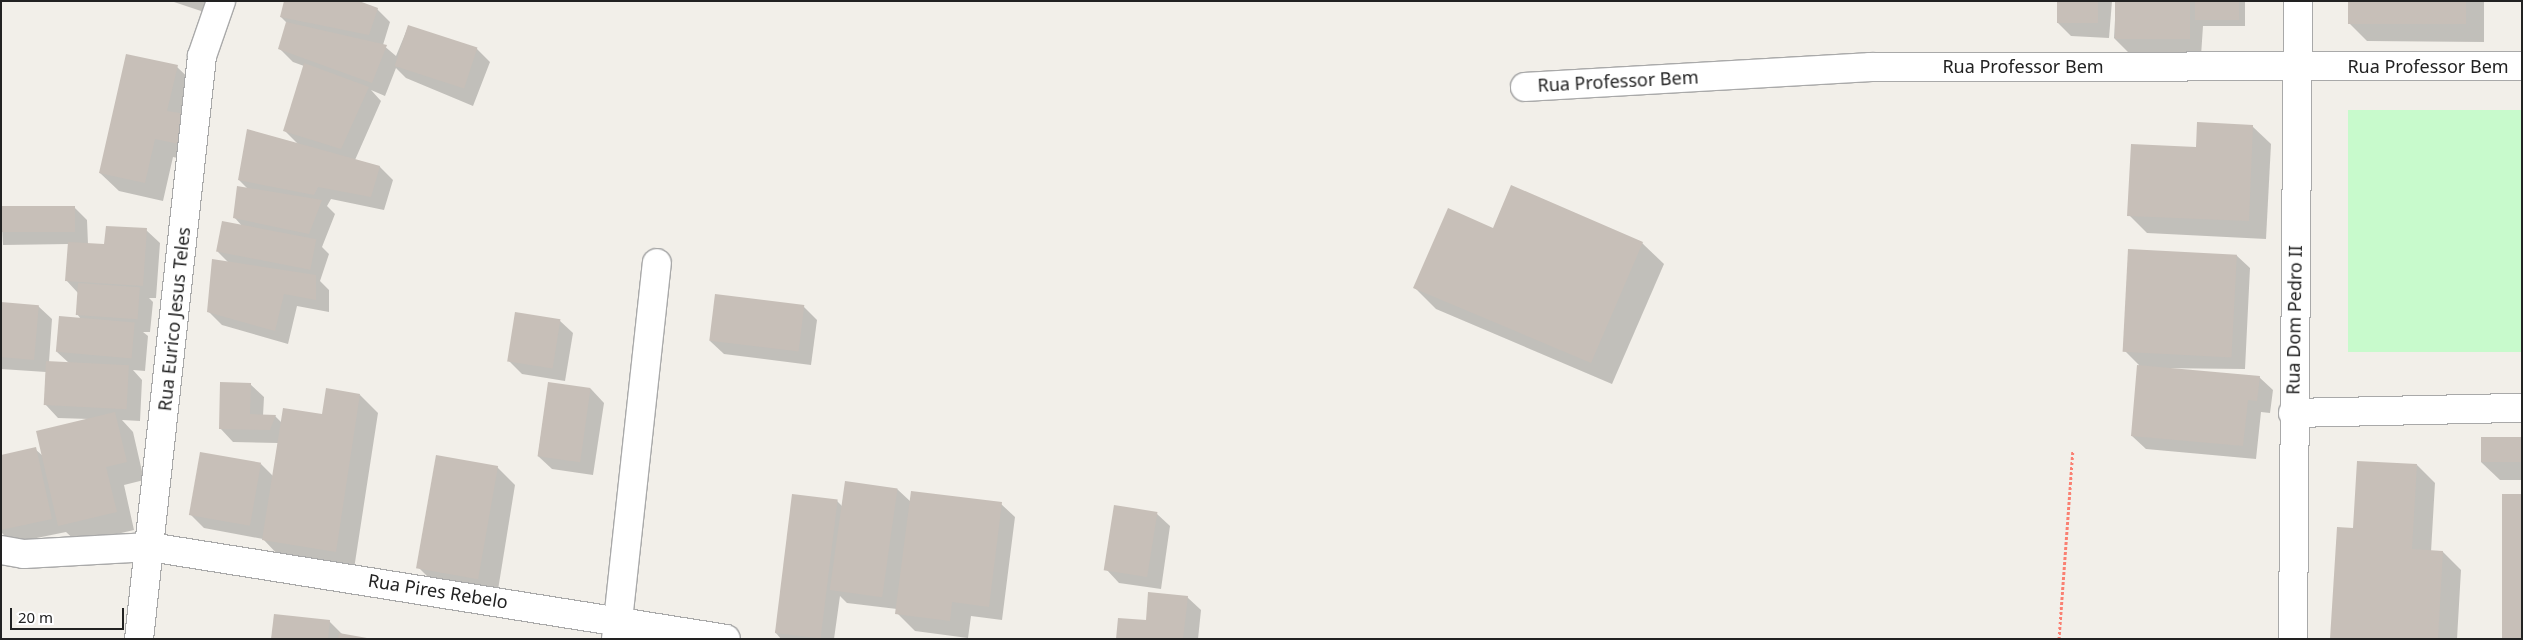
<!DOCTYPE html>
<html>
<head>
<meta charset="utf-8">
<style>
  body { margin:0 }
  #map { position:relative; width:2523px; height:640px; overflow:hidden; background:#f2efe9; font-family:"Noto Sans",sans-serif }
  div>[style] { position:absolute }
  .park>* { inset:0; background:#c8facc; transform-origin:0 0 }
  .shadow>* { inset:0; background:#0003 }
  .building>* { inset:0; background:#c7bfb8; transform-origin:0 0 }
  .path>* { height:3px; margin-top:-1.5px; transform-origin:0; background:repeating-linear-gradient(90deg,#fa8072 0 2.5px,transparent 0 5px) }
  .roads { filter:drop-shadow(1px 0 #a9a9a9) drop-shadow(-1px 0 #a9a9a9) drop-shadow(0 1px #a9a9a9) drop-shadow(0 -1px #a9a9a9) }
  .minor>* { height:28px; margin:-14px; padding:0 14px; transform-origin:14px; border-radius:14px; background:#fff }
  span { translate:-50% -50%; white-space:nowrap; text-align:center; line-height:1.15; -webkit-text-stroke:4.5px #fff; paint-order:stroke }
  .street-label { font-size:18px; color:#222 }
  .frame { position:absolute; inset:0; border:2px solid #222; pointer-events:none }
  .scale { position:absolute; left:10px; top:608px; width:114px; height:22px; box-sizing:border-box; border:2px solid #222; border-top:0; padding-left:6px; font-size:15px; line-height:18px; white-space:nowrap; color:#222; -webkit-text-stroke:4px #fff; paint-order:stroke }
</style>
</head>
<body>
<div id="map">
  <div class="park">
    <div style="left:2522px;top:110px;width:242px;height:174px;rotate:90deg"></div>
  </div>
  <div class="shadow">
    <div style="clip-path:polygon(171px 1px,220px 1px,216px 16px)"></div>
    <div style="clip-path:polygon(2058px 1px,2112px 1px,2109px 38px,2071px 36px,2057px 22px)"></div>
    <div style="clip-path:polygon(2116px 1px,2245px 1px,2245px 26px,2203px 26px,2201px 56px,2128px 52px,2114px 38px)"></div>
    <div style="clip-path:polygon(2349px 1px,2484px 1px,2484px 42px,2367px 41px,2349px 23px)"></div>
    <div style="clip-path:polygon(377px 9px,390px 22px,383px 45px,396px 56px,408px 27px,477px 49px,490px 62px,473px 106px,406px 78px,396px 68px,385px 96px,371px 90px,381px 101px,355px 160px,380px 167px,393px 180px,384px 210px,331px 199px,327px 206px,335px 214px,322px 247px,329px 254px,320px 281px,329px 290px,329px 312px,297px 306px,288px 344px,222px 325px,209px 312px,229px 263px,218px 252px,243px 227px,234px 217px,249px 190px,239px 180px,298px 144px,285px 131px,304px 66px,293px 62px,280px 49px,287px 23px,281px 17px)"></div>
    <div style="clip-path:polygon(177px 67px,196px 85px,197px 162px,173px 157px,163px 201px,119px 191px,100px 173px)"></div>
    <div style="clip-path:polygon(2252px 126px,2271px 144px,2266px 239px,2147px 233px,2129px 215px,2198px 149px)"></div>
    <div style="clip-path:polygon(74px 207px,87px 220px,88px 244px,106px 246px,146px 230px,160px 243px,156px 298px,149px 298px,153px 302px,150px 332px,143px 332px,148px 336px,145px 371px,133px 370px,142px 380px,140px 421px,122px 420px,133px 432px,144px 480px,124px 485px,134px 530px,78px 543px,66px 532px,12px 543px,1px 532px,1px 456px,35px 449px,43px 456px,89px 419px,58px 418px,45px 404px,46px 372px,1px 369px,1px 304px,38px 306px,52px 319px,49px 362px,69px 363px,57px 352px,81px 319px,77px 314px,78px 293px,66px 280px,69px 244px,3px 245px,1px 208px)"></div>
    <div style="clip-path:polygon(1493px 229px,1642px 243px,1664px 264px,1612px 384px,1436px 309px,1415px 288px)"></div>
    <div style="clip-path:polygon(2236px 255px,2250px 268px,2245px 369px,2155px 368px,2259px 377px,2273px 390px,2270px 413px,2261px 412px,2256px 459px,2146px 449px,2132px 436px,2139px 365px,2125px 351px)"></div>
    <div style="clip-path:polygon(803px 306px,817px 320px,811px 365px,724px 354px,710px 341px)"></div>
    <div style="clip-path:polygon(559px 320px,573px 333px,565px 381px,522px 374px,508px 360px)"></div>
    <div style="clip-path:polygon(549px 383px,591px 389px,604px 403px,593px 475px,552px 469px,538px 456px)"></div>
    <div style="clip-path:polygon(250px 384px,264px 397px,263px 416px,275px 416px,282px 423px,323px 415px,360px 395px,378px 413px,354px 569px,281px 558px,263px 539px,204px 528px,191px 515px,261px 464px,273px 476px,278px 443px,233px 442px,220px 428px)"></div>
    <div style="clip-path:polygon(2522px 439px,2522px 480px,2500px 480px,2481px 462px)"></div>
    <div style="clip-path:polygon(2417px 465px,2435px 483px,2431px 552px,2443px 552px,2461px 570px,2457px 639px,2332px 639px)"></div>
    <div style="clip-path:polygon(497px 467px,515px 485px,497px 596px,437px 586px,418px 567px)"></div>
    <div style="clip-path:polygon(897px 489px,911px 502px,1001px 504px,1015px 517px,1002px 620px,971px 616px,968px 638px,915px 631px,897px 613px,897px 609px,847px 603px,840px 596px,834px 639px,781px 639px,775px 632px,837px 501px,843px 507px)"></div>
    <div style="clip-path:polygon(1156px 513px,1170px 526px,1161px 589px,1119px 583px,1106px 569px)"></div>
    <div style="clip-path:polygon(1187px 597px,1201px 610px,1198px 639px,1117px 639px)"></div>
    <div style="clip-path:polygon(329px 621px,343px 635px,365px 639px,273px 639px)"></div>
  </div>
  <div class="building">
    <div style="clip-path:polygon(284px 1px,359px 1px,378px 8px,369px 35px,280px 17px)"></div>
    <div style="left:2057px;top:1px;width:41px;height:22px"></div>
    <div style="left:2115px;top:1px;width:75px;height:38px"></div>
    <div style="left:2195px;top:1px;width:44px;height:19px"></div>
    <div style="left:2348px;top:1px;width:118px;height:23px"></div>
    <div style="clip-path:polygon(286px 22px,387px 45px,372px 83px,278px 49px)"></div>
    <div style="left:408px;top:25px;width:73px;height:43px;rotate:18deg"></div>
    <div style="clip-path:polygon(126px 54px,178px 65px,167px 111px,186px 114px,179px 144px,155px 139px,145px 183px,99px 173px)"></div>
    <div style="clip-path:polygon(304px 63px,369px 87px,341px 149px,283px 131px)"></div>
    <div style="clip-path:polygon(2197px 122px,2253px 125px,2249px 221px,2127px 216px,2131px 144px,2196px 147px)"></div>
    <div style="clip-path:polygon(247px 129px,380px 166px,371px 197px,318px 187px,314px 195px,238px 180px)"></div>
    <div style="clip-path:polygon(1511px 185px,1643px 242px,1591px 363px,1413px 288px,1448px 208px,1493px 228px)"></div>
    <div style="clip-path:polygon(237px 186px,322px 200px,309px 234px,233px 218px)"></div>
    <div style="left:1px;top:206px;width:74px;height:26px"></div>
    <div style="left:222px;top:221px;width:96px;height:31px;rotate:11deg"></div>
    <div style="clip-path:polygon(106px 226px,147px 228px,143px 286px,65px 281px,68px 242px,104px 244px)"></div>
    <div style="left:2128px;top:249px;width:109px;height:103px;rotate:3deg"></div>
    <div style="clip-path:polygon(212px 259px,316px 275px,316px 300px,284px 294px,275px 331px,207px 312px)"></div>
    <div style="left:78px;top:283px;width:62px;height:32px;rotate:4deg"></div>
    <div style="left:715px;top:294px;width:90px;height:47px;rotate:7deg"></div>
    <div style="left:1px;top:302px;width:38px;height:55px;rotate:5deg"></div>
    <div style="left:515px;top:312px;width:46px;height:50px;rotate:9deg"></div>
    <div style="left:59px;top:316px;width:76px;height:36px;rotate:5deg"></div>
    <div style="left:46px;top:361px;width:83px;height:44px;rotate:3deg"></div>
    <div style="clip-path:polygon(2137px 365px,2260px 376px,2257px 401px,2248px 400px,2243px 446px,2131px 436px)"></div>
    <div style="clip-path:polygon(220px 382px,251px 383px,250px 414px,276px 415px,270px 430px,219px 429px)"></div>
    <div style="left:548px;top:382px;width:43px;height:75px;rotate:8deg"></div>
    <div style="clip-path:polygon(326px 388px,360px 394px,336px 552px,262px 540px,283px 408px,322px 414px)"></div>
    <div style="clip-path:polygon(115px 412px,127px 462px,106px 467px,117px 512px,58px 526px,36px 431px)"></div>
    <div style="left:2481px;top:437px;width:41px;height:25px"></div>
    <div style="clip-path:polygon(36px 447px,52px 519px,1px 530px,1px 455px)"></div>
    <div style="left:200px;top:452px;width:62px;height:64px;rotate:10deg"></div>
    <div style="left:436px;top:455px;width:63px;height:115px;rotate:10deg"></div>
    <div style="clip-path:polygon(2357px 461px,2417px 464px,2412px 549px,2443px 551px,2438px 639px,2330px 639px,2337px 527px,2353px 528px)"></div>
    <div style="left:845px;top:481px;width:53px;height:110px;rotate:8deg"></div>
    <div style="clip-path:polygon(911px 491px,1002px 502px,989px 607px,952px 602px,950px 621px,895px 614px)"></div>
    <div style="left:792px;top:494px;width:46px;height:140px;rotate:7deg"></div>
    <div style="left:2502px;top:494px;width:20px;height:145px"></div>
    <div style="left:1114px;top:505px;width:44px;height:66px;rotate:9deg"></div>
    <div style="clip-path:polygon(1148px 592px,1188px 596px,1183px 639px,1116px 639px,1118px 618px,1146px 620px)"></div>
    <div style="clip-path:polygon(274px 614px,330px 620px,328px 639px,271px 639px)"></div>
    <div style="clip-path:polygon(339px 633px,367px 638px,367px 639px,338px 639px)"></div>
  </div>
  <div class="path">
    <div style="left:2059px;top:639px;width:190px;rotate:-85.8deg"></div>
  </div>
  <div class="roads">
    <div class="minor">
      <div style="left:1525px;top:87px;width:346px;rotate:-3.3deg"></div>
      <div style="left:1870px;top:67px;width:652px;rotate:-0.09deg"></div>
      <div style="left:2293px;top:413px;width:229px;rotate:-1.3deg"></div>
      <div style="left:1px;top:550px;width:23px;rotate:10deg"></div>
      <div style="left:24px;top:554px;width:126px;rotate:-3.2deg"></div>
      <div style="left:150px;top:547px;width:583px;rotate:9.07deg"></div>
      <div style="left:139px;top:639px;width:586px;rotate:-83.83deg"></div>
      <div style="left:202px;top:56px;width:58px;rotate:-70.9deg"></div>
      <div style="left:616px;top:639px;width:378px;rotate:-83.8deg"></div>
      <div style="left:2293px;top:639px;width:638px;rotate:-89.55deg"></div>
    </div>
  </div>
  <div class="street-label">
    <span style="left:2023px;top:66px">Rua Professor Bem</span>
    <span style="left:2428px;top:66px">Rua Professor Bem</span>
    <span style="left:1618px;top:81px;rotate:-3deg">Rua Professor Bem</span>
    <span style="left:174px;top:319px;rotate:-84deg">Rua Eurico Jesus Teles</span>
    <span style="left:2294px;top:320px;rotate:-89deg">Rua Dom Pedro II</span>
    <span style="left:438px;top:591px;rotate:9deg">Rua Pires Rebelo</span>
  </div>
  <div class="frame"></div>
  <div class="scale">20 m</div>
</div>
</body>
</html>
